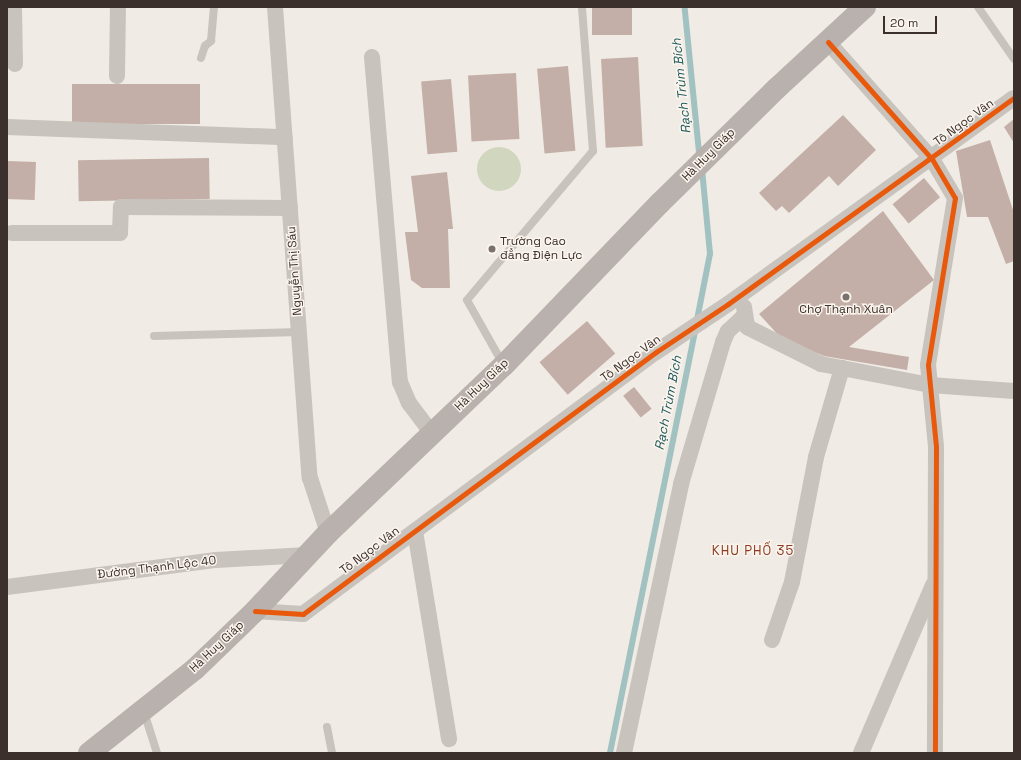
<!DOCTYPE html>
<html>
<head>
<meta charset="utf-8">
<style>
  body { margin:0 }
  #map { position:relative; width:1021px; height:760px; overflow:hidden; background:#f0ebe5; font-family:"Space Grotesk",sans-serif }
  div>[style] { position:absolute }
  .green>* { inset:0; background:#d1d6bf }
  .round { border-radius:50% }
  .stream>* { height:5.5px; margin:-2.75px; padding:0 2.75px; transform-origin:2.75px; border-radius:2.75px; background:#a1c2c1 }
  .building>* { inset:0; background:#c3afa7; transform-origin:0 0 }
  .lane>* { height:8px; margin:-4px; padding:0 4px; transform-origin:4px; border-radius:4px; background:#c9c3be }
  .street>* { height:16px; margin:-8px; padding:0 8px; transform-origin:8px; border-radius:8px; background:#c9c3be }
  .primary>* { height:22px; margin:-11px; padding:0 11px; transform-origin:11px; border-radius:11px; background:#b8b1ad }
  .cycleway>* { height:5px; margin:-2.5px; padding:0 2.5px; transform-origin:2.5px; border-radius:2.5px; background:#e8590c }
  .dots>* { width:11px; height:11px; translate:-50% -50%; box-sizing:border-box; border:2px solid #fbf5ee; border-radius:50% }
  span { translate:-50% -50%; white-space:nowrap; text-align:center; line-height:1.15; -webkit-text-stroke:3px #fbf5ee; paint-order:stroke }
  .street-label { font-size:12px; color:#3b302b }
  .poi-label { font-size:12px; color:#3b302b }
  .left { translate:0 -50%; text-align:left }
  .water-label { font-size:13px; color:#1f5a5e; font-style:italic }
  .neighbourhood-label { font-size:13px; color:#8c3b22; letter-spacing:1px }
  .frame { position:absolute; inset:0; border:8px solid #3b302b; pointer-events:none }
  .scale { position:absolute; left:883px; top:16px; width:54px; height:18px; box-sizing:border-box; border:2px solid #3b302b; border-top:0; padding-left:5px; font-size:12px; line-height:14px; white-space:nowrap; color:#3b302b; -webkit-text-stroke:3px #fbf5ee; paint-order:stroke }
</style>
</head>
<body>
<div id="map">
  <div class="green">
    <div class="round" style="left:477px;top:147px;width:44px;height:44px"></div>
  </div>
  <div class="stream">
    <div style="left:685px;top:7px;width:150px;rotate:84.3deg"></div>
    <div style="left:697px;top:320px;width:67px;rotate:-78.9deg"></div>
    <div style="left:710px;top:254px;width:84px;rotate:-95.4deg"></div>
    <div style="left:610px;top:753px;width:431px;rotate:-78.6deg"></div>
  </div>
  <div class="building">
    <div style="left:592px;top:7px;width:40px;height:28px"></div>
    <div style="left:638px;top:57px;width:89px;height:37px;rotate:87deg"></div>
    <div style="left:568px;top:66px;width:85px;height:31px;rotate:85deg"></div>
    <div style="left:516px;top:73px;width:66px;height:48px;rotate:87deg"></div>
    <div style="left:451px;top:79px;width:73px;height:30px;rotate:85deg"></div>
    <div style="left:200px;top:84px;width:40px;height:128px;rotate:90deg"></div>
    <div style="clip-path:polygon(843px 115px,876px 150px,838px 186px,829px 176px,789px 213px,782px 206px,776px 211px,759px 193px)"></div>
    <div style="clip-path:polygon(1014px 119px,1014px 143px,1004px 127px)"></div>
    <div style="clip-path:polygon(990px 140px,1014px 213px,1014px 261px,1006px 264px,988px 217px,967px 217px,956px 151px)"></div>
    <div style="left:209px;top:158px;width:41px;height:131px;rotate:89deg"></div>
    <div style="left:7px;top:161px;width:29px;height:38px;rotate:2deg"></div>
    <div style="clip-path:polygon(447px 172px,453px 229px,448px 229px,450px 288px,422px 288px,411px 280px,405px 232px,418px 232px,411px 176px)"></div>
    <div style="left:924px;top:178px;width:25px;height:41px;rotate:50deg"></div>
    <div style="clip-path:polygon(883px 211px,934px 280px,849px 347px,909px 357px,907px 370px,824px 356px,781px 338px,759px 314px)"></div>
    <div style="left:587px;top:321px;width:43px;height:63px;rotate:49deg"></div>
    <div style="left:634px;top:387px;width:28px;height:14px;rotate:51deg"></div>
  </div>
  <div class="lane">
    <div style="left:978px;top:7px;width:63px;rotate:55.3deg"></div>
    <div style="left:201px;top:58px;width:13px;rotate:-72deg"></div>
    <div style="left:205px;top:46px;width:8px;rotate:-40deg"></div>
    <div style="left:211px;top:41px;width:34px;rotate:-85deg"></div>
    <div style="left:154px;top:336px;width:145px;rotate:-1.6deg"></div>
    <div style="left:503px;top:364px;width:73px;rotate:-119.4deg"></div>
    <div style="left:467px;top:300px;width:195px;rotate:-49.8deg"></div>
    <div style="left:593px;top:151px;width:144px;rotate:-94.4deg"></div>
    <div style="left:144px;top:712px;width:43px;rotate:72.4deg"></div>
    <div style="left:327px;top:727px;width:26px;rotate:79deg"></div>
  </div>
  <div class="street">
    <div style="left:14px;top:7px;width:57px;rotate:89deg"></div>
    <div style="left:275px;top:7px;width:472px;rotate:85.8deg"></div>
    <div style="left:310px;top:478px;width:58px;rotate:71.9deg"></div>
    <div style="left:828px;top:42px;width:157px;rotate:48.4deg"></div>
    <div style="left:932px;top:159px;width:45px;rotate:59.5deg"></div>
    <div style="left:955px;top:198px;width:169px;rotate:99.2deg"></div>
    <div style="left:928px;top:365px;width:82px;rotate:84.4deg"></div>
    <div style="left:936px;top:447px;width:306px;rotate:90.2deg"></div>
    <div style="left:372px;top:57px;width:326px;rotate:85.1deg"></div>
    <div style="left:400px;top:382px;width:23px;rotate:67deg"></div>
    <div style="left:409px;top:403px;width:38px;rotate:53deg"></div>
    <div style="left:117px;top:76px;width:69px;rotate:-89.2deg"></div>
    <div style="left:7px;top:127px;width:278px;rotate:2.1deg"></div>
    <div style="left:12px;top:233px;width:108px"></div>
    <div style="left:120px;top:233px;width:26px;rotate:-88deg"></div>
    <div style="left:121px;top:207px;width:169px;rotate:0.3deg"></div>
    <div style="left:744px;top:307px;width:20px;rotate:81deg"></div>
    <div style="left:747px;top:327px;width:83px;rotate:26.6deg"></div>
    <div style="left:821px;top:364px;width:111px;rotate:10.9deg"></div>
    <div style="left:930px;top:385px;width:84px;rotate:4.1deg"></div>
    <div style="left:415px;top:531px;width:211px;rotate:80.7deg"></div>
    <div style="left:7px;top:587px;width:211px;rotate:-7.4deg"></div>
    <div style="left:216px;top:560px;width:91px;rotate:-3.1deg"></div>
    <div style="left:255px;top:611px;width:48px;rotate:3.6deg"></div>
    <div style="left:303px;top:614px;width:440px;rotate:-36.6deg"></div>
    <div style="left:656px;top:352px;width:87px;rotate:-33.7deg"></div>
    <div style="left:728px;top:304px;width:352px;rotate:-35.8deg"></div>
    <div style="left:772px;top:640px;width:61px;rotate:-71deg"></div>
    <div style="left:792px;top:582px;width:127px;rotate:-79.1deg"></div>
    <div style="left:816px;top:457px;width:93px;rotate:-73.7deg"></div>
    <div style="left:624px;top:753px;width:275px;rotate:-78deg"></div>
    <div style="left:681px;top:484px;width:148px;rotate:-73.5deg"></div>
    <div style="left:723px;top:342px;width:12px;rotate:-66deg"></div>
    <div style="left:728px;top:331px;width:23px;rotate:-43deg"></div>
    <div style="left:861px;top:753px;width:183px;rotate:-66.8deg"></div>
  </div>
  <div class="primary">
    <div style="left:89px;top:753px;width:135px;rotate:-38.4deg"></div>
    <div style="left:195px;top:669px;width:83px;rotate:-44deg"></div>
    <div style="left:255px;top:611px;width:107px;rotate:-46.9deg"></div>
    <div style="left:328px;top:533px;width:243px;rotate:-43.7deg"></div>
    <div style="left:504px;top:365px;width:225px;rotate:-46.1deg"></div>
    <div style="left:660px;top:203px;width:163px;rotate:-44.5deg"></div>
    <div style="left:776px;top:89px;width:121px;rotate:-42.7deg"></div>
  </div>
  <div class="cycleway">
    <div style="left:828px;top:42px;width:157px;rotate:48.4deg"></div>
    <div style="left:932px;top:159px;width:45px;rotate:59.5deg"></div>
    <div style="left:955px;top:198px;width:169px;rotate:99.2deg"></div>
    <div style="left:928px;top:365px;width:82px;rotate:84.4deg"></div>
    <div style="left:936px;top:447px;width:306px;rotate:90.2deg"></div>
    <div style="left:255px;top:611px;width:48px;rotate:3.6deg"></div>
    <div style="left:303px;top:614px;width:440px;rotate:-36.6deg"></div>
    <div style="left:656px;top:352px;width:87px;rotate:-33.7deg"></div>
    <div style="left:728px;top:304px;width:352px;rotate:-35.8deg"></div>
  </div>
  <div class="dots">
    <div style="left:492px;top:249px;background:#7a716c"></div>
    <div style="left:846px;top:297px;background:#7a716c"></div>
  </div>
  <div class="street-label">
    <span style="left:964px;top:123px;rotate:-36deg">Tô Ngọc Vân</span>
    <span style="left:709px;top:155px;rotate:-45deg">Hà Huy Giáp</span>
    <span style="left:295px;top:271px;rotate:-94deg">Nguyễn Thị Sáu</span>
    <span style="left:631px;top:359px;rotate:-36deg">Tô Ngọc Vân</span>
    <span style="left:482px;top:385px;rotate:-44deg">Hà Huy Giáp</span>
    <span style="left:370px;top:551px;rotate:-37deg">Tô Ngọc Vân</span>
    <span style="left:157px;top:568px;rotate:-7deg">Đường Thạnh Lộc 40</span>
    <span style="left:217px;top:647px;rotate:-43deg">Hà Huy Giáp</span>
  </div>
  <div class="poi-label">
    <span class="left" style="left:500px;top:249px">Trường Cao<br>đẳng Điện Lực</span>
    <span style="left:846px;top:310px">Chợ Thạnh Xuân</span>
  </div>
  <div class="water-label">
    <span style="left:682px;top:86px;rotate:-96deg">Rạch Trùm Bích</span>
    <span style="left:669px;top:403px;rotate:-79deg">Rạch Trùm Bích</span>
  </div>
  <div class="neighbourhood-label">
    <span style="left:753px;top:551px">KHU PHỐ 35</span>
  </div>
  <div class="frame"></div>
  <div class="scale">20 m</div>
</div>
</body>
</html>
